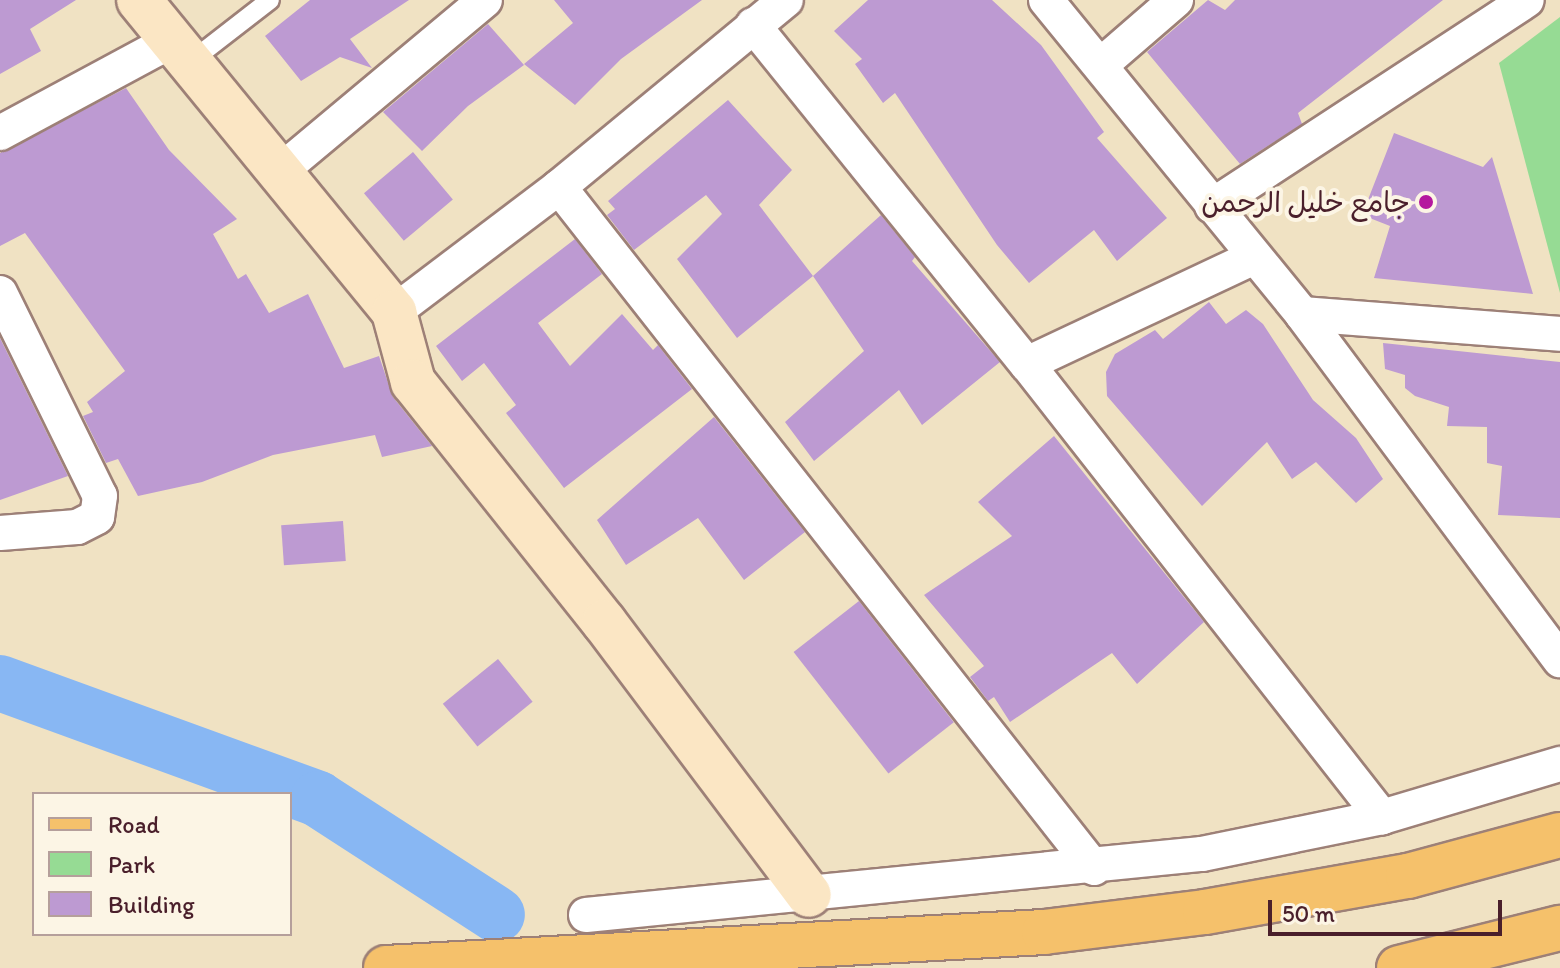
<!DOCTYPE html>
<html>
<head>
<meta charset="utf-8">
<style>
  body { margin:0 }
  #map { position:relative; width:1560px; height:968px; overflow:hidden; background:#f0e2c3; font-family:Itim,"Playpen Sans Arabic",sans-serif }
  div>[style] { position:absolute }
  .green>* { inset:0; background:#96db94 }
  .river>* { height:56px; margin:-28px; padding:0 28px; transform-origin:28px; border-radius:28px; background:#88b7f3 }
  .building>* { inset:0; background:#bd9ad2; transform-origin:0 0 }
  .roads { filter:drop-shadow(2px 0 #9d8077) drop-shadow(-2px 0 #9d8077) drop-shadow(0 2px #9d8077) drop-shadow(0 -2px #9d8077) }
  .lane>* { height:18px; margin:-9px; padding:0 9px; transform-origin:9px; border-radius:9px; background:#fff }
  .street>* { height:34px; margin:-17px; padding:0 17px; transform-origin:17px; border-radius:17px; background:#fff }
  .secondary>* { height:44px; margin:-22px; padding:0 22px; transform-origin:22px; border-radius:22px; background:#fbe6c4 }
  .primary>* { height:44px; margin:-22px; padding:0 22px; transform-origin:22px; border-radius:22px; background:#f5c16b }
  .dots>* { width:22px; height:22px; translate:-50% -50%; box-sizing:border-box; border:4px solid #fcf5e5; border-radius:50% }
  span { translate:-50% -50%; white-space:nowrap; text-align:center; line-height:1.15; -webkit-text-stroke:8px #fcf5e5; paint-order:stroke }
  .poi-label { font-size:28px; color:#4a1f2b }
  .right { translate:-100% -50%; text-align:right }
  .legend { position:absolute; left:32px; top:792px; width:260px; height:144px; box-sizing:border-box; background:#fcf5e5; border:2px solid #b59f9b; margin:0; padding:10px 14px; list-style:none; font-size:24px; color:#4a1f2b }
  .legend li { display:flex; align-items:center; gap:16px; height:40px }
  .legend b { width:40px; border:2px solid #b59f9b }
  .scale { position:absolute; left:1268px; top:900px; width:234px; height:36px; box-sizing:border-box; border:4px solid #4a1f2b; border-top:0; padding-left:10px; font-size:24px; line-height:28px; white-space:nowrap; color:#4a1f2b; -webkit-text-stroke:6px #fcf5e5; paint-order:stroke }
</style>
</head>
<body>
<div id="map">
  <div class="green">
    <div style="clip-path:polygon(1560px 17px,1560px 293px,1499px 63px)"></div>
  </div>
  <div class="river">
    <div style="left:0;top:683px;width:338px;rotate:20deg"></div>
    <div style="left:318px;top:799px;width:213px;rotate:32.9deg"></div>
  </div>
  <div class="building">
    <div style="clip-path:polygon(0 0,76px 0,30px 29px,41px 51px,0 74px)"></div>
    <div style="clip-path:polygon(310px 0,409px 0,350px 39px,372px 68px,340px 57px,301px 81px,265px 36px)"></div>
    <div style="clip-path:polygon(554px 0,702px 0,621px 59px,575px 105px,524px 64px,573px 23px)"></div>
    <div style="clip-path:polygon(868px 0,992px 0,1041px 45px,1104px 132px,1097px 138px,1167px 218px,1117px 261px,1094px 230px,1029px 283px,997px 245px,895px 93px,883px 103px,855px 64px,862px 59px,834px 31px)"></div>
    <div style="clip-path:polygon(1208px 0,1225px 10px,1235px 0,1443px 0,1298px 113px,1302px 124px,1240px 164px,1147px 52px)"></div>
    <div style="clip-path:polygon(488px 24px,524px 65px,468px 106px,422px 151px,383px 112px)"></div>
    <div style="clip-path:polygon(126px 88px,169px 150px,237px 219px,213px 234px,238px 279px,246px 274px,269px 313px,308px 294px,344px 368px,379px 356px,393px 397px,432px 446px,382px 457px,375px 435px,273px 455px,202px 482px,138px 496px,118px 459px,106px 463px,83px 416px,93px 412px,87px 402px,125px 371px,25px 233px,0 246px,0 153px)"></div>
    <div style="clip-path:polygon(728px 100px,792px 170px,759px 205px,813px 276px,737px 338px,677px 259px,722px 214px,706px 195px,634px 250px,607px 215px,615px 209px,608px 201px)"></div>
    <div style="clip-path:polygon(1394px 133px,1483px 167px,1492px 157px,1533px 294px,1374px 278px,1390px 226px,1362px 215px)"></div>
    <div style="left:413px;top:152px;width:62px;height:64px;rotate:50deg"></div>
    <div style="clip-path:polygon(881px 215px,915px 257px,912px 261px,1000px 362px,922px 425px,899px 390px,814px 461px,785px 422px,864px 351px,813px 276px)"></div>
    <div style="clip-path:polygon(575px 239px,602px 274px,538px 323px,570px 366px,622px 314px,653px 350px,658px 345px,692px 389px,564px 488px,506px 413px,516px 405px,484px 363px,462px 381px,436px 346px)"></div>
    <div style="clip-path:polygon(1209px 302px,1226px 324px,1246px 310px,1263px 324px,1313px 400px,1356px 438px,1383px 479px,1356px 503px,1316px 462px,1292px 479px,1267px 442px,1202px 506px,1107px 396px,1106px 372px,1115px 354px,1155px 330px,1163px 339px)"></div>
    <div style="clip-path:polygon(0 338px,68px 476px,0 500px)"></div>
    <div style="clip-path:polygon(1383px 343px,1560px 362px,1560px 518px,1498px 515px,1502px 466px,1487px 463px,1487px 427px,1447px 426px,1449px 407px,1415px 396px,1405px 388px,1405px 375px,1385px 369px)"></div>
    <div style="clip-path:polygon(714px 417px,805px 532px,744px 580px,698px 518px,626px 565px,597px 520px)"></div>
    <div style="clip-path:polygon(1054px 436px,1204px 622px,1137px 684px,1112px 653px,1010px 722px,994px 697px,988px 701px,970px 677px,984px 666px,924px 595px,1012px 536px,978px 502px)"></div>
    <div style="left:343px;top:521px;width:40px;height:62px;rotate:86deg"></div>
    <div style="left:859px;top:601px;width:154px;height:83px;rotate:52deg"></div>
    <div style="left:498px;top:659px;width:55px;height:71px;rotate:51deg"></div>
  </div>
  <div class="roads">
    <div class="lane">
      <div style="left:190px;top:62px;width:101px;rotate:-37.8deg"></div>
    </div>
    <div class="street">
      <div style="left:1046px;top:0;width:405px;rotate:50.8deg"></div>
      <div style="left:1302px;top:314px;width:432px;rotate:53.3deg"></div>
      <div style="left:753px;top:25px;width:436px;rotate:51.1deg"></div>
      <div style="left:1027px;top:364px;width:251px;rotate:-25.2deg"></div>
      <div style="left:1102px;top:64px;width:98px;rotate:-40.9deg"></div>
      <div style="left:0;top:133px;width:194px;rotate:-28.3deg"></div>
      <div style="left:277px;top:174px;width:271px;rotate:-39.9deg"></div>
      <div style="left:559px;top:187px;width:866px;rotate:51.85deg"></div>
      <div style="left:1212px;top:206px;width:376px;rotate:-33.2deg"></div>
      <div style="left:0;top:293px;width:226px;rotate:63.8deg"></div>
      <div style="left:100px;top:496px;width:21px;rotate:98deg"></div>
      <div style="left:97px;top:517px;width:22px;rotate:153deg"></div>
      <div style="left:77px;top:527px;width:77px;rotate:175.5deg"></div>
      <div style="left:394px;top:312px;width:207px;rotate:-37.1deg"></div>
      <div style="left:559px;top:187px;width:294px;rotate:-39.5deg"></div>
      <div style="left:1302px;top:314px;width:259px;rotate:4.4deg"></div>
      <div style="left:1027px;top:364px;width:576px;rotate:51.92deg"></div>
      <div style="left:586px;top:915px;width:619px;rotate:-5.66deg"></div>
      <div style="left:1202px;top:854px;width:184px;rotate:-11.6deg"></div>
      <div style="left:1382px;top:817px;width:186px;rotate:-16.6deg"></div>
    </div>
    <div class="secondary">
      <div style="left:139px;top:0;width:403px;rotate:50.7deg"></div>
      <div style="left:394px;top:312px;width:73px;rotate:74.8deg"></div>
      <div style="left:413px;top:382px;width:307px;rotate:51.5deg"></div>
      <div style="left:604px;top:622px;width:341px;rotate:53.1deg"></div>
    </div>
    <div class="primary">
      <div style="left:386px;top:968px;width:659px;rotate:-3.13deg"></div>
      <div style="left:1044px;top:932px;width:162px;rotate:-7.1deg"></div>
      <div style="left:1205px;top:912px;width:206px;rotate:-10.1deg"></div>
      <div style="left:1408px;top:876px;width:157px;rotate:-15.1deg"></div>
      <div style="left:1399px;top:968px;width:166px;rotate:-14deg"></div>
    </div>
  </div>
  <div class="dots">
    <div style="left:1426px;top:202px;background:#b5179e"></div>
  </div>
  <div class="poi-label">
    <span class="right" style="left:1410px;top:202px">جامع خليل الرحمن</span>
  </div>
  <ul class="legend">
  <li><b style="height:10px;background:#f5c16b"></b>Road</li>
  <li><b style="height:22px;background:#96db94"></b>Park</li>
  <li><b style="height:22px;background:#bd9ad2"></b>Building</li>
  </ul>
  <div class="scale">50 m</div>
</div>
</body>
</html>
